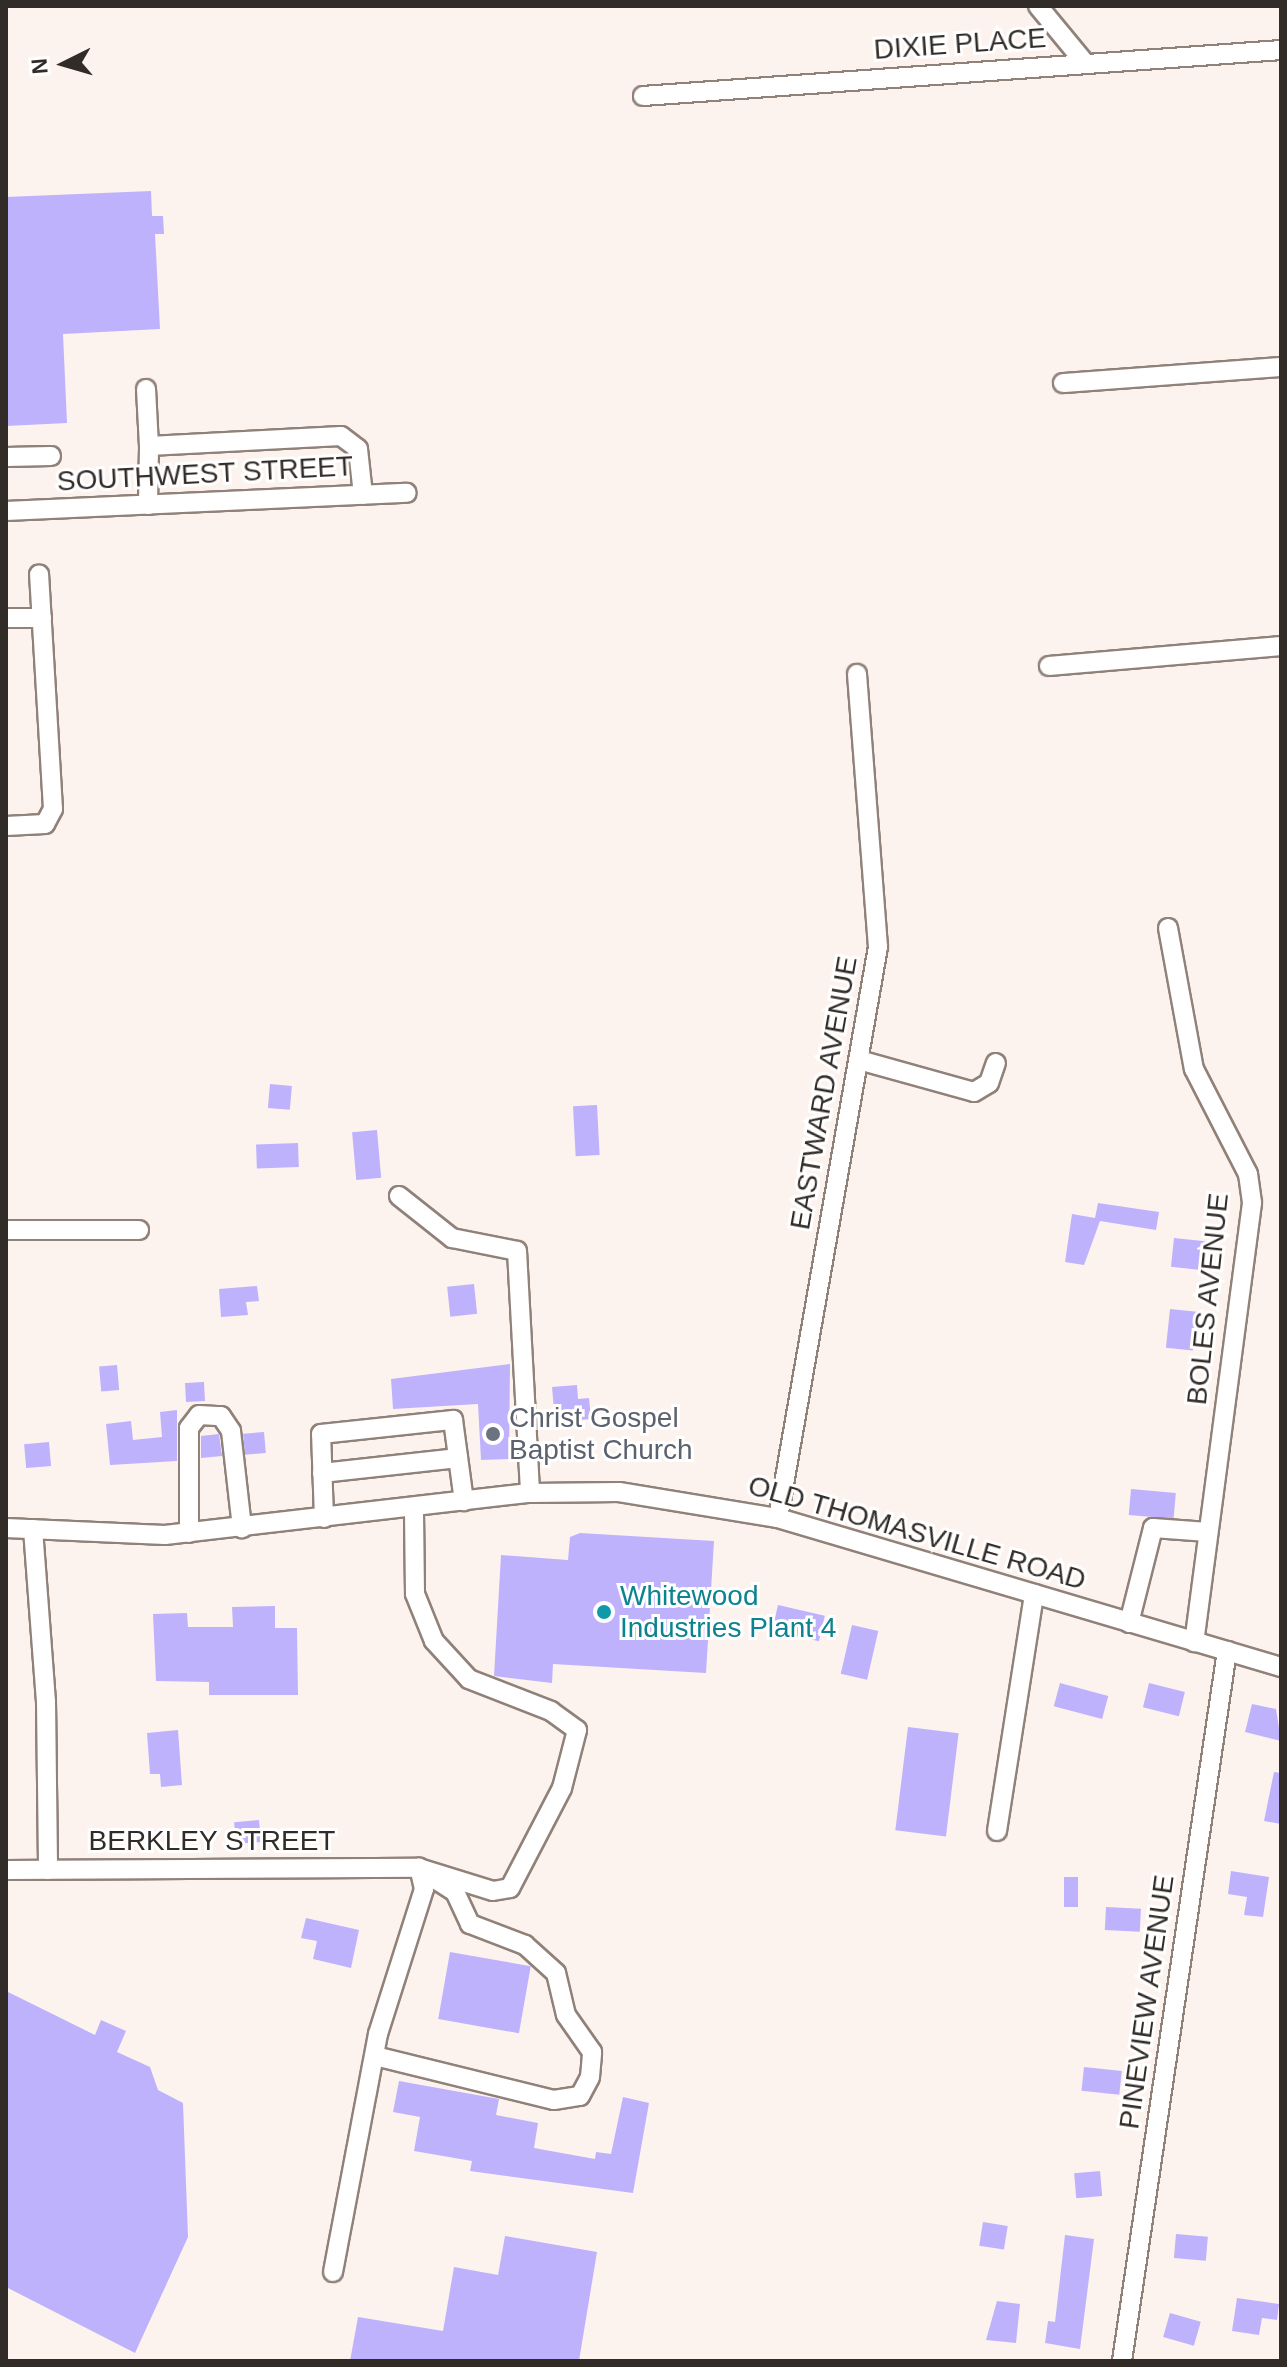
<!DOCTYPE html>
<html>
<head>
<meta charset="utf-8">
<style>
  body { margin:0 }
  #map { position:relative; width:1287px; height:2367px; overflow:hidden; background:#fdf3ee; font-family:Helvetica,sans-serif }
  div>[style] { position:absolute }
  .building>* { inset:0; background:#beb2fd; transform-origin:0 0 }
  .roads { filter:drop-shadow(2px 0 #908179) drop-shadow(-2px 0 #908179) drop-shadow(0 2px #908179) drop-shadow(0 -2px #908179) }
  .minor>* { height:18px; margin:-9px; padding:0 9px; transform-origin:9px; border-radius:9px; background:#fff }
  .dots>* { width:22px; height:22px; translate:-50% -50%; box-sizing:border-box; border:4px solid #fff; border-radius:50% }
  span { translate:-50% -50%; white-space:nowrap; text-align:center; line-height:1.15; -webkit-text-stroke:6px #fff; paint-order:stroke }
  .street-label { font-size:28px; color:#322c29 }
  .worship-label { font-size:28px; color:#5b616d }
  .left { translate:0 -50%; text-align:left }
  .culture-label { font-size:28px; color:#0d838f }
  .frame { position:absolute; inset:0; border:8px solid #322c29; pointer-events:none }
  .north { position:absolute; left:24px; top:24px; width:80px; height:80px; -webkit-text-stroke:6px #fff; paint-order:stroke; rotate:265deg; font-size:22px; font-weight:700; line-height:32px; text-align:center; color:#322c29 }
  .north::after { content:''; display:block; margin:auto; width:28px; height:36px; background:#322c29; clip-path:polygon(50% 0,100% 100%,50% 72%,0 100%) }
</style>
</head>
<body>
<div id="map">
  <div class="building">
    <div style="clip-path:polygon(151px 191px,152px 216px,163px 216px,164px 234px,155px 234px,160px 329px,63px 334px,67px 423px,6px 426px,6px 197px)"></div>
    <div style="left:270px;top:1084px;width:22px;height:24px;rotate:5deg"></div>
    <div style="left:597px;top:1105px;width:50px;height:24px;rotate:87deg"></div>
    <div style="left:377px;top:1130px;width:48px;height:25px;rotate:85deg"></div>
    <div style="left:298px;top:1143px;width:24px;height:42px;rotate:88deg"></div>
    <div style="clip-path:polygon(1098px 1203px,1159px 1212px,1156px 1230px,1100px 1221px,1084px 1265px,1065px 1262px,1072px 1214px,1095px 1218px)"></div>
    <div style="left:1174px;top:1238px;width:41px;height:29px;rotate:6deg"></div>
    <div style="left:474px;top:1284px;width:30px;height:27px;rotate:84deg"></div>
    <div style="clip-path:polygon(257px 1286px,259px 1301px,246px 1302px,248px 1315px,221px 1317px,219px 1289px)"></div>
    <div style="left:1170px;top:1309px;width:27px;height:39px;rotate:6deg"></div>
    <div style="clip-path:polygon(510px 1364px,509px 1459px,481px 1460px,478px 1404px,393px 1409px,391px 1379px)"></div>
    <div style="left:117px;top:1365px;width:25px;height:18px;rotate:85deg"></div>
    <div style="left:204px;top:1382px;width:19px;height:19px;rotate:87deg"></div>
    <div style="clip-path:polygon(577px 1385px,578px 1399px,589px 1398px,591px 1419px,555px 1422px,552px 1387px)"></div>
    <div style="clip-path:polygon(177px 1410px,177px 1461px,110px 1465px,106px 1424px,131px 1421px,133px 1440px,162px 1437px,160px 1412px)"></div>
    <div style="left:264px;top:1432px;width:21px;height:21px;rotate:85deg"></div>
    <div style="clip-path:polygon(219px 1434px,222px 1456px,201px 1458px,201px 1436px)"></div>
    <div style="left:49px;top:1442px;width:24px;height:25px;rotate:85deg"></div>
    <div style="left:1131px;top:1489px;width:45px;height:26px;rotate:5deg"></div>
    <div style="clip-path:polygon(580px 1533px,714px 1541px,706px 1673px,553px 1664px,552px 1683px,494px 1676px,501px 1555px,568px 1560px,570px 1537px)"></div>
    <div style="left:778px;top:1605px;width:48px;height:26px;rotate:13deg"></div>
    <div style="clip-path:polygon(275px 1606px,275px 1628px,297px 1628px,298px 1695px,209px 1695px,209px 1682px,156px 1681px,153px 1614px,187px 1613px,188px 1627px,233px 1627px,232px 1607px)"></div>
    <div style="left:852px;top:1625px;width:27px;height:50px;rotate:13deg"></div>
    <div style="left:1060px;top:1683px;width:50px;height:24px;rotate:15deg"></div>
    <div style="left:1149px;top:1683px;width:37px;height:25px;rotate:14deg"></div>
    <div style="clip-path:polygon(1252px 1704px,1276px 1709px,1281px 1741px,1245px 1732px)"></div>
    <div style="left:908px;top:1727px;width:51px;height:104px;rotate:7deg"></div>
    <div style="clip-path:polygon(178px 1730px,182px 1785px,161px 1787px,160px 1774px,150px 1774px,147px 1733px)"></div>
    <div style="clip-path:polygon(1274px 1772px,1281px 1773px,1281px 1824px,1264px 1821px)"></div>
    <div style="left:259px;top:1820px;width:22px;height:25px;rotate:85deg"></div>
    <div style="clip-path:polygon(1231px 1871px,1269px 1877px,1263px 1917px,1244px 1915px,1247px 1897px,1228px 1894px)"></div>
    <div style="left:1064px;top:1877px;width:14px;height:30px"></div>
    <div style="left:1106px;top:1907px;width:35px;height:23px;rotate:3deg"></div>
    <div style="clip-path:polygon(306px 1918px,359px 1930px,351px 1968px,313px 1959px,317px 1941px,301px 1938px)"></div>
    <div style="left:450px;top:1952px;width:82px;height:68px;rotate:10deg"></div>
    <div style="clip-path:polygon(6px 1991px,95px 2035px,101px 2020px,126px 2031px,117px 2052px,150px 2067px,158px 2090px,183px 2103px,188px 2237px,135px 2353px,6px 2287px)"></div>
    <div style="left:1084px;top:2067px;width:38px;height:24px;rotate:6deg"></div>
    <div style="clip-path:polygon(399px 2081px,499px 2099px,496px 2115px,538px 2123px,534px 2148px,595px 2159px,596px 2152px,611px 2154px,623px 2097px,649px 2103px,633px 2193px,470px 2171px,472px 2161px,414px 2151px,420px 2117px,393px 2112px)"></div>
    <div style="left:1100px;top:2171px;width:25px;height:26px;rotate:85deg"></div>
    <div style="left:983px;top:2222px;width:25px;height:24px;rotate:9deg"></div>
    <div style="left:1176px;top:2234px;width:32px;height:24px;rotate:5deg"></div>
    <div style="clip-path:polygon(1065px 2235px,1094px 2239px,1080px 2349px,1045px 2343px,1048px 2321px,1055px 2322px)"></div>
    <div style="clip-path:polygon(505px 2236px,597px 2252px,579px 2361px,350px 2361px,358px 2317px,443px 2331px,454px 2267px,498px 2275px)"></div>
    <div style="clip-path:polygon(1237px 2298px,1279px 2304px,1277px 2320px,1262px 2318px,1259px 2335px,1232px 2331px)"></div>
    <div style="clip-path:polygon(997px 2301px,1020px 2304px,1016px 2343px,986px 2340px)"></div>
    <div style="left:1170px;top:2313px;width:32px;height:25px;rotate:16deg"></div>
  </div>
  <div class="roads">
    <div class="minor">
      <div style="left:1038px;top:6px;width:74px;rotate:50.5deg"></div>
      <div style="left:643px;top:96px;width:640px;rotate:-4.12deg"></div>
      <div style="left:1063px;top:383px;width:219px;rotate:-4.2deg"></div>
      <div style="left:146px;top:389px;width:57px;rotate:87deg"></div>
      <div style="left:6px;top:457px;width:45px;rotate:-1.3deg"></div>
      <div style="left:148px;top:505px;width:59px;rotate:-89deg"></div>
      <div style="left:149px;top:446px;width:192px;rotate:-3deg"></div>
      <div style="left:341px;top:436px;width:21px;rotate:37deg"></div>
      <div style="left:358px;top:449px;width:46px;rotate:83.8deg"></div>
      <div style="left:6px;top:511px;width:401px;rotate:-2.6deg"></div>
      <div style="left:6px;top:618px;width:36px"></div>
      <div style="left:1049px;top:666px;width:233px;rotate:-4.9deg"></div>
      <div style="left:6px;top:826px;width:39px;rotate:-3deg"></div>
      <div style="left:45px;top:824px;width:17px;rotate:-62deg"></div>
      <div style="left:53px;top:809px;width:235px;rotate:-93.4deg"></div>
      <div style="left:1168px;top:928px;width:143px;rotate:79.6deg"></div>
      <div style="left:1194px;top:1069px;width:118px;rotate:62.8deg"></div>
      <div style="left:1248px;top:1174px;width:29px;rotate:82deg"></div>
      <div style="left:1252px;top:1203px;width:443px;rotate:97.5deg"></div>
      <div style="left:859px;top:1060px;width:119px;rotate:15.5deg"></div>
      <div style="left:974px;top:1092px;width:17px;rotate:-31deg"></div>
      <div style="left:989px;top:1083px;width:21px;rotate:-71deg"></div>
      <div style="left:399px;top:1196px;width:68px;rotate:38.4deg"></div>
      <div style="left:452px;top:1238px;width:66px;rotate:11.3deg"></div>
      <div style="left:517px;top:1251px;width:242px;rotate:86.9deg"></div>
      <div style="left:6px;top:1230px;width:133px"></div>
      <div style="left:322px;top:1473px;width:137px;rotate:-6.3deg"></div>
      <div style="left:324px;top:1518px;width:84px;rotate:-92deg"></div>
      <div style="left:321px;top:1434px;width:133px;rotate:-6.1deg"></div>
      <div style="left:453px;top:1420px;width:82px;rotate:82.3deg"></div>
      <div style="left:778px;top:1518px;width:580px;rotate:-80.07deg"></div>
      <div style="left:878px;top:947px;width:274px;rotate:-94.4deg"></div>
      <div style="left:6px;top:1528px;width:159px;rotate:2.5deg"></div>
      <div style="left:165px;top:1535px;width:367px;rotate:-6.6deg"></div>
      <div style="left:530px;top:1493px;width:89px;rotate:-0.6deg"></div>
      <div style="left:619px;top:1492px;width:161px;rotate:9.3deg"></div>
      <div style="left:778px;top:1518px;width:525px;rotate:16.5deg"></div>
      <div style="left:33px;top:1529px;width:172px;rotate:85.7deg"></div>
      <div style="left:46px;top:1701px;width:169px;rotate:89.3deg"></div>
      <div style="left:189px;top:1533px;width:105px;rotate:-90deg"></div>
      <div style="left:189px;top:1428px;width:16px;rotate:-52deg"></div>
      <div style="left:199px;top:1415px;width:22px;rotate:3deg"></div>
      <div style="left:221px;top:1416px;width:18px;rotate:56deg"></div>
      <div style="left:231px;top:1431px;width:98px;rotate:83.5deg"></div>
      <div style="left:1129px;top:1623px;width:98px;rotate:-75.8deg"></div>
      <div style="left:1153px;top:1528px;width:55px;rotate:4.2deg"></div>
      <div style="left:997px;top:1831px;width:240px;rotate:-81.1deg"></div>
      <div style="left:6px;top:1870px;width:413px;rotate:-0.3deg"></div>
      <div style="left:419px;top:1868px;width:77px;rotate:17.3deg"></div>
      <div style="left:493px;top:1891px;width:17px;rotate:-10deg"></div>
      <div style="left:510px;top:1888px;width:113px;rotate:-62.5deg"></div>
      <div style="left:562px;top:1788px;width:60px;rotate:-75.5deg"></div>
      <div style="left:577px;top:1730px;width:32px;rotate:-144deg"></div>
      <div style="left:551px;top:1711px;width:88px;rotate:-158.7deg"></div>
      <div style="left:469px;top:1679px;width:52px;rotate:-132.6deg"></div>
      <div style="left:434px;top:1641px;width:51px;rotate:-112deg"></div>
      <div style="left:415px;top:1594px;width:87px;rotate:-90.7deg"></div>
      <div style="left:375px;top:2056px;width:184px;rotate:13.8deg"></div>
      <div style="left:554px;top:2100px;width:26px;rotate:-9deg"></div>
      <div style="left:580px;top:2096px;width:21px;rotate:-62deg"></div>
      <div style="left:590px;top:2077px;width:25px;rotate:-85deg"></div>
      <div style="left:592px;top:2052px;width:45px;rotate:-125.1deg"></div>
      <div style="left:566px;top:2015px;width:43px;rotate:-103.4deg"></div>
      <div style="left:556px;top:1973px;width:42px;rotate:-137.9deg"></div>
      <div style="left:525px;top:1945px;width:59px;rotate:-159.1deg"></div>
      <div style="left:470px;top:1924px;width:35px;rotate:-115deg"></div>
      <div style="left:455px;top:1892px;width:20px;rotate:-147deg"></div>
      <div style="left:333px;top:2272px;width:242px;rotate:-79.3deg"></div>
      <div style="left:378px;top:2034px;width:152px;rotate:-72.4deg"></div>
      <div style="left:424px;top:1889px;width:22px;rotate:-103deg"></div>
      <div style="left:1122px;top:2361px;width:718px;rotate:-81.59deg"></div>
    </div>
  </div>
  <div class="dots">
    <div style="left:493px;top:1434px;background:#6b7280"></div>
    <div style="left:604px;top:1612px;background:#0f9aa8"></div>
  </div>
  <div class="street-label">
    <span style="left:960px;top:44px;rotate:-4deg">DIXIE PLACE</span>
    <span style="left:205px;top:474px;rotate:-3deg">SOUTHWEST STREET</span>
    <span style="left:824px;top:1093px;rotate:-80deg">EASTWARD AVENUE</span>
    <span style="left:1208px;top:1299px;rotate:-84deg">BOLES AVENUE</span>
    <span style="left:917px;top:1533px;rotate:16deg">OLD THOMASVILLE ROAD</span>
    <span style="left:212px;top:1841px">BERKLEY STREET</span>
    <span style="left:1147px;top:2002px;rotate:-82deg">PINEVIEW AVENUE</span>
  </div>
  <div class="worship-label">
    <span class="left" style="left:509px;top:1434px">Christ Gospel<br>Baptist Church</span>
  </div>
  <div class="culture-label">
    <span class="left" style="left:620px;top:1612px">Whitewood<br>Industries Plant 4</span>
  </div>
  <div class="frame"></div>
  <div class="north">N</div>
</div>
</body>
</html>
